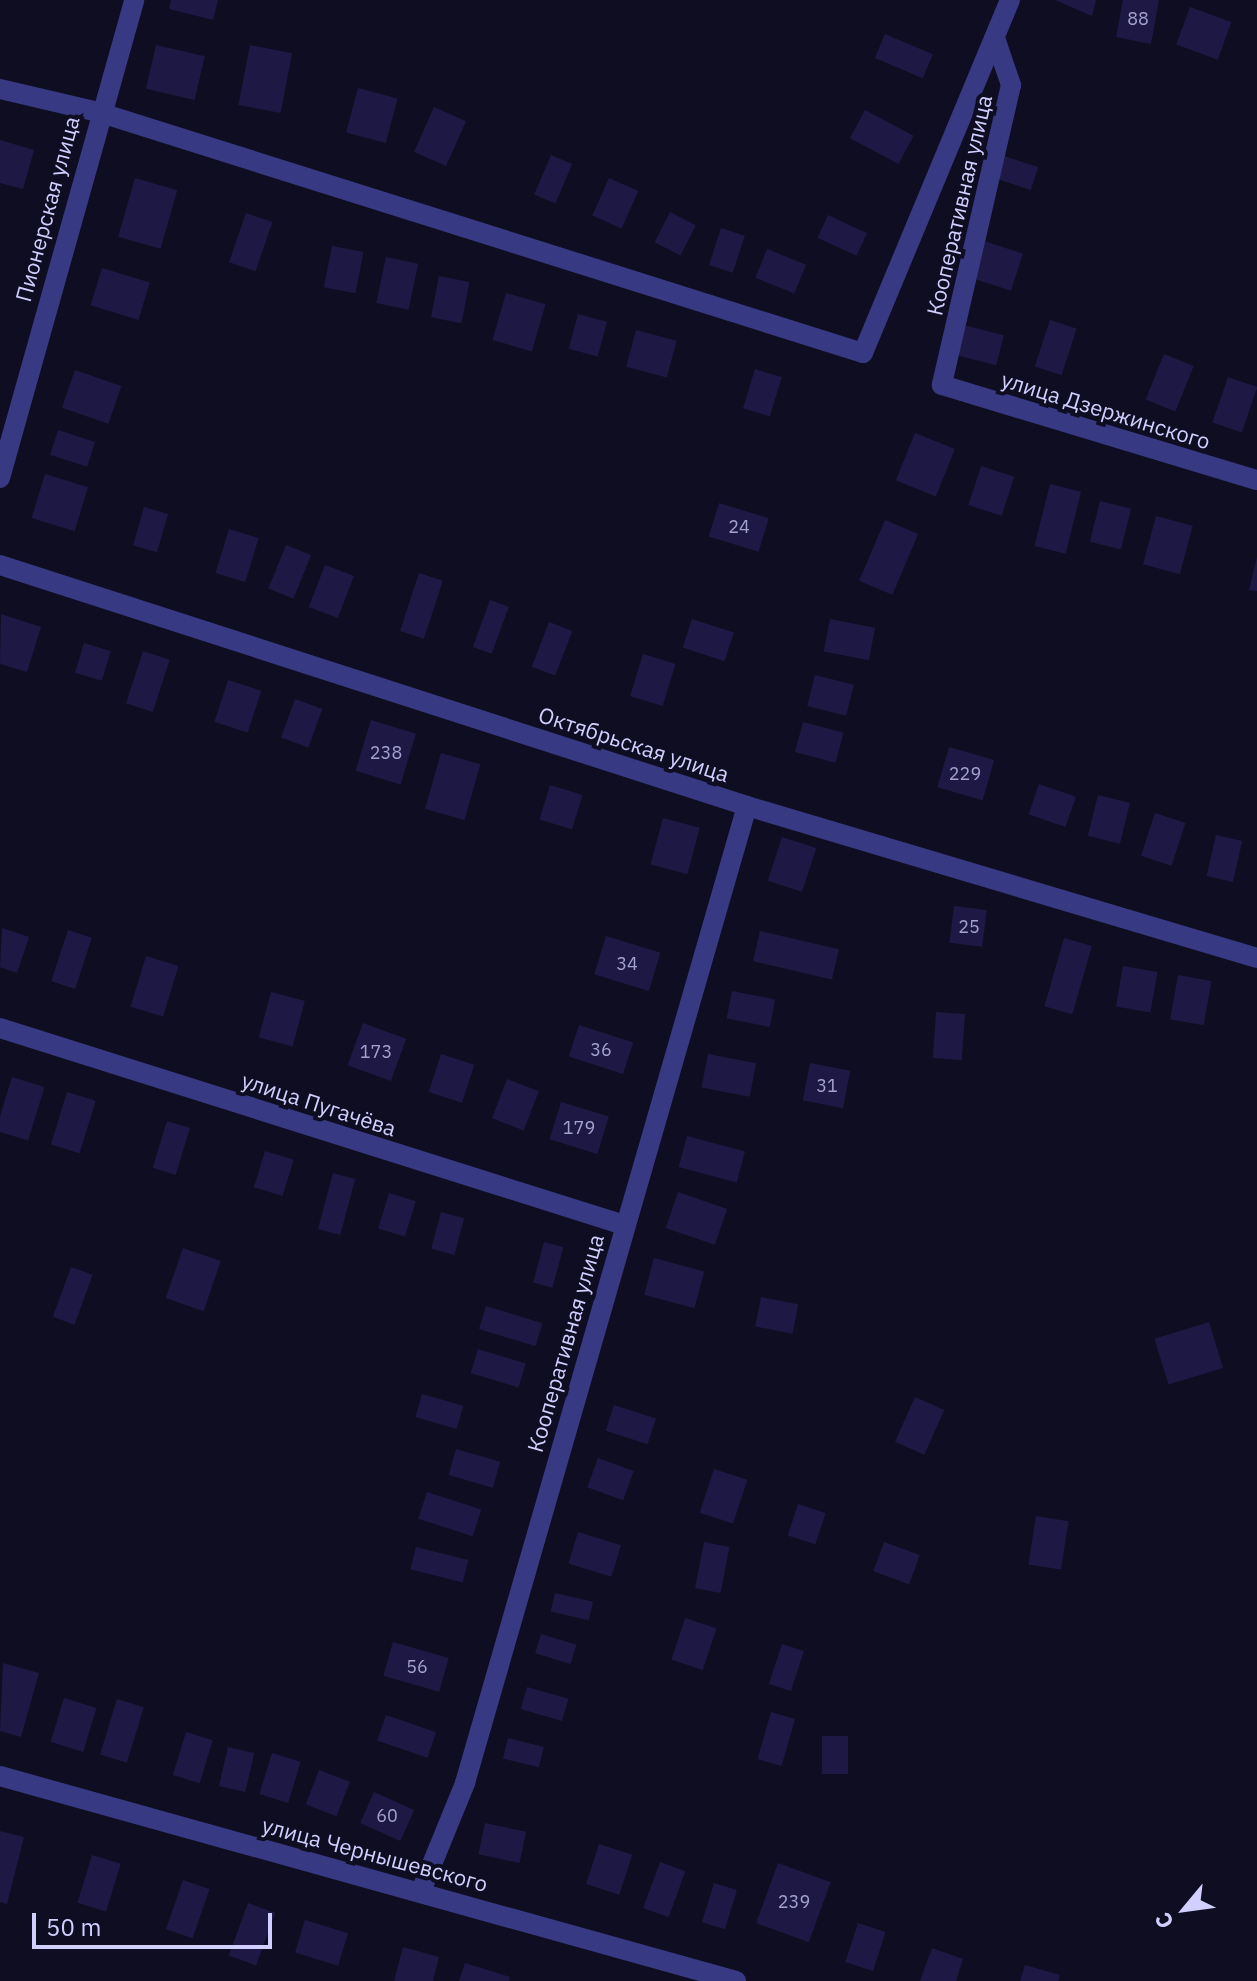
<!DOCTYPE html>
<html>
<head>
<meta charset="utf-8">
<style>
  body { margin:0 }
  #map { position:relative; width:1257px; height:1981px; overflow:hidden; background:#0f0d22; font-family:"IBM Plex Sans",sans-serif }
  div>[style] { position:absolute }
  .building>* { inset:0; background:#1e1944; transform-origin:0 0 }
  .street>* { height:20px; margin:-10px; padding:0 10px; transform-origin:10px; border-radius:10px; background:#373a82 }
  span { translate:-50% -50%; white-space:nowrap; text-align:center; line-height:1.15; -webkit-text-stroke:8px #0f0d22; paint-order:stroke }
  .number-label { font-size:18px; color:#a4a2d0 }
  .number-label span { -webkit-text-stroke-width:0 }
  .street-label { font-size:22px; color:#d0cfff }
  .north { position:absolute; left:1145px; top:1869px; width:80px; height:80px; -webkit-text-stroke:6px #0f0d22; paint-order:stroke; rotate:241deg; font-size:22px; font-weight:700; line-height:32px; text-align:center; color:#d0cfff }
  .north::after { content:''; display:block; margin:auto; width:28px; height:36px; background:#d0cfff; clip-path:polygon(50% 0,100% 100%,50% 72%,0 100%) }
  .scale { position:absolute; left:32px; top:1913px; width:240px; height:36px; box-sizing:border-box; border:4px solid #d0cfff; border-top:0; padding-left:10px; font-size:24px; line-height:28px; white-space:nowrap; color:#d0cfff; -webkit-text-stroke:6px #0f0d22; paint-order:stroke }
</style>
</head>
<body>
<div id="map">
  <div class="building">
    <div style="clip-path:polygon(171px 0,218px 0,213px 20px,169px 9px)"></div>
    <div style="clip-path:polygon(1055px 0,1096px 0,1092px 16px)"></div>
    <div style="clip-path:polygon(1123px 0,1159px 0,1151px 44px,1116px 37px)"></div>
    <div style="left:1190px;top:7px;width:44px;height:40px;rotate:20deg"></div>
    <div style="left:885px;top:34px;width:52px;height:26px;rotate:23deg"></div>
    <div style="left:156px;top:45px;width:50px;height:45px;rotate:13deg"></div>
    <div style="left:250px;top:45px;width:43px;height:61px;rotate:11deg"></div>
    <div style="left:358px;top:88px;width:41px;height:46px;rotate:15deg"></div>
    <div style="left:434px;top:107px;width:35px;height:49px;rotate:24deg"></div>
    <div style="left:865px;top:110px;width:55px;height:32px;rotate:28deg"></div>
    <div style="clip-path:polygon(0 140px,34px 150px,23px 189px,0 183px)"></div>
    <div style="left:551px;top:155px;width:23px;height:43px;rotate:23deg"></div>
    <div style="left:1004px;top:156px;width:36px;height:24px;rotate:18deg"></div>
    <div style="left:135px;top:178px;width:44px;height:61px;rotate:16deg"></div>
    <div style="left:609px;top:178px;width:32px;height:41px;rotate:24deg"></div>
    <div style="left:670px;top:212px;width:29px;height:34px;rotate:27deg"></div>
    <div style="left:246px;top:213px;width:28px;height:52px;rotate:19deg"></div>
    <div style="left:828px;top:215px;width:43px;height:25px;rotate:25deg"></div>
    <div style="left:721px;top:228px;width:25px;height:39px;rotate:18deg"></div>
    <div style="left:984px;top:241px;width:41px;height:39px;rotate:18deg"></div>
    <div style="left:332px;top:246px;width:32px;height:42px;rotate:11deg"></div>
    <div style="left:767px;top:249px;width:42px;height:31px;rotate:22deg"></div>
    <div style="left:386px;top:257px;width:33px;height:47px;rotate:12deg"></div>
    <div style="left:102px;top:268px;width:50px;height:39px;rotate:17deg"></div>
    <div style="left:439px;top:276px;width:31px;height:42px;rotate:11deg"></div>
    <div style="left:506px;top:293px;width:41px;height:49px;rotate:16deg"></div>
    <div style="left:578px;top:314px;width:30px;height:36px;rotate:15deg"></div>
    <div style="left:1050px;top:320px;width:28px;height:49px;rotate:18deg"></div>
    <div style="left:963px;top:325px;width:42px;height:31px;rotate:14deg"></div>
    <div style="left:636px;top:330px;width:42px;height:38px;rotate:15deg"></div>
    <div style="left:1164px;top:354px;width:32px;height:49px;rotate:22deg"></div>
    <div style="left:755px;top:369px;width:28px;height:41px;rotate:17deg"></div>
    <div style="left:75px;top:370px;width:49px;height:40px;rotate:19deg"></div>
    <div style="left:1228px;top:377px;width:31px;height:48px;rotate:19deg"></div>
    <div style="left:58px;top:430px;width:39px;height:26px;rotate:18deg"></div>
    <div style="left:915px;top:433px;width:43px;height:51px;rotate:22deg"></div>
    <div style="left:981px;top:466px;width:35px;height:41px;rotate:18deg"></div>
    <div style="left:45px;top:474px;width:45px;height:46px;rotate:17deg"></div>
    <div style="left:1050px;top:484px;width:32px;height:64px;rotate:14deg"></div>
    <div style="left:1100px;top:501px;width:32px;height:42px;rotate:14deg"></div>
    <div style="left:719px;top:503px;width:52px;height:35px;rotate:17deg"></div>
    <div style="left:144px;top:507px;width:25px;height:40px;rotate:16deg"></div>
    <div style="left:1156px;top:516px;width:38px;height:50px;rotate:15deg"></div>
    <div style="left:885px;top:520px;width:36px;height:66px;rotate:23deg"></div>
    <div style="left:229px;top:529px;width:31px;height:46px;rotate:17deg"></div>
    <div style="left:286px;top:545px;width:27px;height:47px;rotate:22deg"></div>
    <div style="clip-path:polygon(1257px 557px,1257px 591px,1249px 590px)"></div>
    <div style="left:325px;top:565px;width:31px;height:45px;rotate:21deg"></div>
    <div style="left:419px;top:573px;width:25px;height:61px;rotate:18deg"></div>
    <div style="left:490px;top:600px;width:20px;height:50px;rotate:20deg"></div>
    <div style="clip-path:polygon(1px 614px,41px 627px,27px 672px,0 664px)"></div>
    <div style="left:692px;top:619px;width:44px;height:30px;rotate:18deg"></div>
    <div style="left:830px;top:619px;width:46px;height:33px;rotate:11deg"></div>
    <div style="left:549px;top:622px;width:25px;height:48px;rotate:21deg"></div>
    <div style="left:84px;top:643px;width:28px;height:31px;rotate:17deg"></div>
    <div style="left:143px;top:651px;width:28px;height:55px;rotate:18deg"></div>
    <div style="left:643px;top:654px;width:34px;height:44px;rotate:17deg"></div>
    <div style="left:815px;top:675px;width:40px;height:32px;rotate:14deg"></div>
    <div style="left:228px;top:680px;width:35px;height:44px;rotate:18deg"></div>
    <div style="left:295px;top:699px;width:29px;height:41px;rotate:20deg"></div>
    <div style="left:371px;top:720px;width:47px;height:53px;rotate:17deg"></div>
    <div style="left:803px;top:722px;width:42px;height:31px;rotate:15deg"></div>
    <div style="left:949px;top:747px;width:47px;height:42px;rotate:16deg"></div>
    <div style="left:441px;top:753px;width:41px;height:58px;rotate:16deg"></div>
    <div style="left:1039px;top:784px;width:39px;height:32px;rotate:19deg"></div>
    <div style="left:550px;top:785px;width:34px;height:36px;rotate:17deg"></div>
    <div style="left:1098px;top:795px;width:33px;height:42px;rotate:14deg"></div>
    <div style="left:1155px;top:813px;width:32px;height:45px;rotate:18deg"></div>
    <div style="left:663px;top:818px;width:38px;height:48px;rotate:15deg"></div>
    <div style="left:1216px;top:835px;width:27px;height:42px;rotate:13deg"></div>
    <div style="left:782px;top:837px;width:36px;height:46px;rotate:18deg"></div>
    <div style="left:954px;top:906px;width:33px;height:37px;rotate:7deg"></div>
    <div style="clip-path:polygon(2px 928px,29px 937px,17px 973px,0 967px)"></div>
    <div style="left:68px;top:930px;width:25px;height:54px;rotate:18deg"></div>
    <div style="left:760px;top:931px;width:81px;height:31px;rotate:13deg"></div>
    <div style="left:606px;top:936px;width:57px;height:40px;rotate:17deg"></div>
    <div style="left:1064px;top:938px;width:29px;height:71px;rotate:16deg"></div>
    <div style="left:146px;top:956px;width:34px;height:53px;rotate:17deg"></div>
    <div style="left:1123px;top:966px;width:35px;height:41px;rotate:10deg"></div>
    <div style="left:1178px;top:975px;width:34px;height:45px;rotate:10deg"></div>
    <div style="left:732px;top:991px;width:44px;height:28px;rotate:11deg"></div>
    <div style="left:271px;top:992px;width:35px;height:47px;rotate:15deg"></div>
    <div style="left:936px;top:1012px;width:29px;height:46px;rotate:4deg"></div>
    <div style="left:363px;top:1023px;width:46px;height:45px;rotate:20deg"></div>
    <div style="left:579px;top:1025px;width:57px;height:33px;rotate:18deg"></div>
    <div style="left:441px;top:1054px;width:35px;height:40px;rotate:18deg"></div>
    <div style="left:708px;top:1054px;width:49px;height:34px;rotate:11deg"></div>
    <div style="left:810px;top:1063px;width:41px;height:38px;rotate:11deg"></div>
    <div style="left:12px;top:1077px;width:34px;height:56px;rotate:17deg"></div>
    <div style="left:507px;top:1079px;width:34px;height:42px;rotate:21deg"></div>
    <div style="left:67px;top:1092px;width:30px;height:55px;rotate:17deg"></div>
    <div style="left:561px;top:1102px;width:50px;height:39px;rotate:17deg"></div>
    <div style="left:167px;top:1121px;width:24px;height:49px;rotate:17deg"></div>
    <div style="left:687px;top:1136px;width:60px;height:32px;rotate:15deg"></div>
    <div style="left:265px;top:1151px;width:30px;height:38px;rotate:17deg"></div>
    <div style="left:333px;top:1173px;width:23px;height:58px;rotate:15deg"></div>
    <div style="left:678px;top:1192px;width:52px;height:38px;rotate:19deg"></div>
    <div style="left:389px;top:1193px;width:28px;height:37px;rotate:17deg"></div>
    <div style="left:441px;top:1212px;width:24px;height:38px;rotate:15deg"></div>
    <div style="left:544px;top:1242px;width:20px;height:42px;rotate:15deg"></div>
    <div style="left:183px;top:1248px;width:40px;height:53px;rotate:19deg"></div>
    <div style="left:654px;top:1258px;width:52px;height:38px;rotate:15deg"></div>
    <div style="left:71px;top:1267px;width:23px;height:53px;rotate:20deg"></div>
    <div style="left:761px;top:1297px;width:38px;height:30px;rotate:11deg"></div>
    <div style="left:486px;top:1306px;width:59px;height:24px;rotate:17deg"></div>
    <div style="left:1209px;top:1322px;width:48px;height:57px;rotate:73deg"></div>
    <div style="left:478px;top:1349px;width:50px;height:25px;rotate:17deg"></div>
    <div style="left:422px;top:1394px;width:43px;height:24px;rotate:16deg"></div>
    <div style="left:915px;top:1397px;width:32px;height:49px;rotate:24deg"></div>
    <div style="left:614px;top:1405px;width:44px;height:27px;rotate:18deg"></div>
    <div style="left:456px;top:1449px;width:46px;height:27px;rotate:16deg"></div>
    <div style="left:598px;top:1458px;width:38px;height:31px;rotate:20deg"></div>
    <div style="left:714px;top:1469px;width:35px;height:46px;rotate:18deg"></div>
    <div style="left:427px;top:1492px;width:57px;height:28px;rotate:18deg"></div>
    <div style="left:798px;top:1504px;width:29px;height:33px;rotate:18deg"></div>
    <div style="left:1036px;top:1516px;width:33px;height:49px;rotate:9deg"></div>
    <div style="left:578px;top:1532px;width:45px;height:33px;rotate:17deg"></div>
    <div style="left:704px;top:1542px;width:26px;height:47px;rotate:11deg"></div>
    <div style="left:884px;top:1542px;width:38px;height:31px;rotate:20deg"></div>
    <div style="left:416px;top:1547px;width:54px;height:23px;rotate:14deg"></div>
    <div style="left:555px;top:1593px;width:39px;height:19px;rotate:13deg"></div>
    <div style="left:685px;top:1618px;width:33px;height:44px;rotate:18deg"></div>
    <div style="left:541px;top:1634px;width:37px;height:20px;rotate:17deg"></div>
    <div style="left:393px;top:1642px;width:58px;height:35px;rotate:16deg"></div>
    <div style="left:782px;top:1644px;width:23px;height:42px;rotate:18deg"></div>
    <div style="clip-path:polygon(3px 1663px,39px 1673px,21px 1737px,0 1731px)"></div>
    <div style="left:527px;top:1687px;width:43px;height:23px;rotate:16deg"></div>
    <div style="left:64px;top:1698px;width:34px;height:46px;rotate:17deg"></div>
    <div style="left:117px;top:1699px;width:28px;height:58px;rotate:17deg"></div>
    <div style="left:771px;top:1712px;width:25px;height:49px;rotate:16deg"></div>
    <div style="left:386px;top:1715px;width:53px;height:27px;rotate:19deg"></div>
    <div style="left:186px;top:1732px;width:28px;height:45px;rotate:17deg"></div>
    <div style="left:822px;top:1736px;width:26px;height:38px"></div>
    <div style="left:508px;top:1738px;width:37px;height:21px;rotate:14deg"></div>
    <div style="left:228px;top:1747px;width:27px;height:40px;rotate:13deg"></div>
    <div style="left:272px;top:1753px;width:30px;height:43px;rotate:17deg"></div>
    <div style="left:319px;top:1770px;width:33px;height:37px;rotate:21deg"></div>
    <div style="left:374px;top:1792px;width:44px;height:34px;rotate:24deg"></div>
    <div style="left:485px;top:1823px;width:42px;height:32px;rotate:12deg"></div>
    <div style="clip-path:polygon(0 1831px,24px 1837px,7px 1904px,0 1902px)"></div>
    <div style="left:599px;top:1844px;width:35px;height:42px;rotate:18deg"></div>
    <div style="left:92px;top:1855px;width:30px;height:50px;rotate:17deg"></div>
    <div style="left:660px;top:1862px;width:27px;height:49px;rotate:20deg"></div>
    <div style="left:778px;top:1863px;width:56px;height:64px;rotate:20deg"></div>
    <div style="left:183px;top:1880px;width:28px;height:52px;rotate:19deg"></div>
    <div style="left:714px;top:1883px;width:24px;height:41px;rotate:17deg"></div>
    <div style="left:248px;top:1903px;width:29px;height:56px;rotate:20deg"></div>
    <div style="left:305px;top:1920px;width:45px;height:34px;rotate:17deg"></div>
    <div style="left:858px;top:1923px;width:29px;height:41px;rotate:18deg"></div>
    <div style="clip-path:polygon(403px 1947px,439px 1957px,433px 1981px,394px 1981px)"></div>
    <div style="clip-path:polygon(932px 1948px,963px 1959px,956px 1981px,920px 1981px)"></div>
    <div style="clip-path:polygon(465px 1963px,510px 1977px,509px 1981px,459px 1981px)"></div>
    <div style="clip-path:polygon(1025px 1965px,1060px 1975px,1058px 1981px,1020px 1981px)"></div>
  </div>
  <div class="street">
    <div style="left:995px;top:38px;width:50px;rotate:71.2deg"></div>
    <div style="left:1011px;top:85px;width:308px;rotate:103deg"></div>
    <div style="left:942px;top:385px;width:329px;rotate:16.8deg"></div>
    <div style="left:0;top:89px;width:101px;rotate:13.2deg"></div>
    <div style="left:98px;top:112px;width:802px;rotate:17.49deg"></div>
    <div style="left:863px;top:353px;width:382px;rotate:-67.4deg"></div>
    <div style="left:0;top:478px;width:496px;rotate:-74.3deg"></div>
    <div style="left:0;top:565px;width:785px;rotate:17.88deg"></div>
    <div style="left:747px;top:806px;width:532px;rotate:16.6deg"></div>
    <div style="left:0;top:1028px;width:654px;rotate:17.52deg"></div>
    <div style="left:0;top:1776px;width:764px;rotate:15.56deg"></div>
    <div style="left:421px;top:1891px;width:117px;rotate:-67.8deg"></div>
    <div style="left:465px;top:1783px;width:1017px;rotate:-73.9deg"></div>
  </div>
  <div class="number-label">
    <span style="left:1138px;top:19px">88</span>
    <span style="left:739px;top:527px">24</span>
    <span style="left:386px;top:753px">238</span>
    <span style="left:965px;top:774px">229</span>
    <span style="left:969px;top:927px">25</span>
    <span style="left:627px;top:964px">34</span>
    <span style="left:601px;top:1050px">36</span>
    <span style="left:376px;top:1052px">173</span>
    <span style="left:827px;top:1086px">31</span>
    <span style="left:579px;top:1128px">179</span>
    <span style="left:417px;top:1667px">56</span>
    <span style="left:387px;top:1816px">60</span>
    <span style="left:794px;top:1902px">239</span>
  </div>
  <div class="street-label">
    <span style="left:959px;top:205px;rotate:-77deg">Кооперативная улица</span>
    <span style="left:47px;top:209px;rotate:-75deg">Пионерская улица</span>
    <span style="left:1106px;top:410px;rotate:17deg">улица Дзержинского</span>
    <span style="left:634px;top:744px;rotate:18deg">Октябрьская улица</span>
    <span style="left:319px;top:1104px;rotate:18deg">улица Пугачёва</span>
    <span style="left:565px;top:1343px;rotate:-74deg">Кооперативная улица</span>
    <span style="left:375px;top:1854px;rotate:15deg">улица Чернышевского</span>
  </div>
  <div class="north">С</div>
  <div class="scale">50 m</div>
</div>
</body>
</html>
